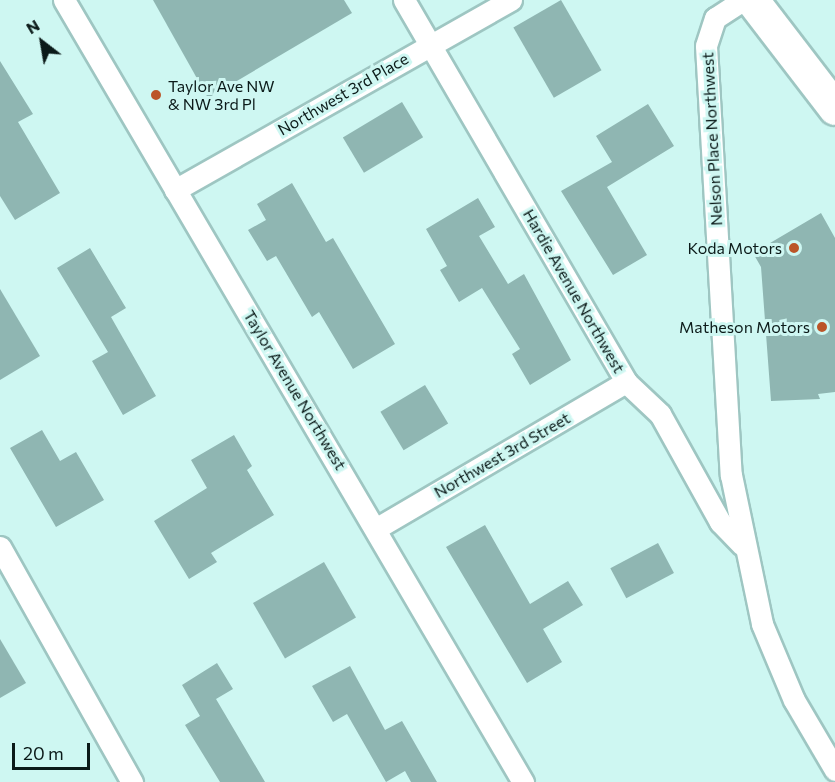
<!DOCTYPE html>
<html>
<head>
<meta charset="utf-8">
<style>
  body { margin:0 }
  #map { position:relative; width:835px; height:782px; overflow:hidden; background:#cef7f2; font-family:Commissioner,sans-serif }
  div>[style] { position:absolute }
  .building>* { inset:0; background:#8fb6b2; transform-origin:0 0 }
  .roads { filter:drop-shadow(2px 0 #9ec6c2) drop-shadow(-2px 0 #9ec6c2) drop-shadow(0 2px #9ec6c2) drop-shadow(0 -2px #9ec6c2) }
  .street>* { height:21px; margin:-10.5px; padding:0 10.5px; transform-origin:10.5px; border-radius:10.5px; background:#fff }
  .primary>* { height:33px; margin:-16.5px; padding:0 16.5px; transform-origin:16.5px; border-radius:16.5px; background:#fff }
  .dots>* { width:16px; height:16px; translate:-50% -50%; box-sizing:border-box; border:3px solid #cef7f2; border-radius:50% }
  span { translate:-50% -50%; white-space:nowrap; text-align:center; line-height:1.15; -webkit-text-stroke:6px #cef7f2; paint-order:stroke }
  .poi-label { font-size:16px; color:#0b1a19 }
  .left { translate:0 -50%; text-align:left }
  .right { translate:-100% -50%; text-align:right }
  .street-label { font-size:16px; color:#0b1a19 }
  .north { position:absolute; left:12px; top:12px; width:60px; height:60px; -webkit-text-stroke:4px #cef7f2; paint-order:stroke; rotate:329deg; font-size:16px; font-weight:700; line-height:24px; text-align:center; color:#0b1a19 }
  .north::after { content:''; display:block; margin:auto; width:21px; height:27px; background:#0b1a19; clip-path:polygon(50% 0,100% 100%,50% 72%,0 100%) }
  .scale { position:absolute; left:12px; top:743px; width:78px; height:27px; box-sizing:border-box; border:3px solid #0b1a19; border-top:0; padding-left:8px; font-size:18px; line-height:21px; white-space:nowrap; color:#0b1a19; -webkit-text-stroke:4px #cef7f2; paint-order:stroke }
</style>
</head>
<body>
<div id="map">
  <div class="building">
    <div style="clip-path:polygon(153px 0,344px 0,352px 13px,208px 98px)"></div>
    <div style="left:561px;top:0;width:81px;height:55px;rotate:60deg"></div>
    <div style="clip-path:polygon(0 61px,33px 114px,18px 122px,60px 193px,15px 220px,0 196px)"></div>
    <div style="left:402px;top:102px;width:41px;height:69px;rotate:59deg"></div>
    <div style="clip-path:polygon(648px 104px,674px 146px,607px 187px,647px 255px,613px 275px,561px 191px,612px 162px,596px 136px)"></div>
    <div style="clip-path:polygon(292px 183px,326px 242px,333px 238px,395px 344px,353px 369px,319px 312px,312px 317px,276px 256px,267px 261px,248px 230px,266px 220px,257px 204px)"></div>
    <div style="clip-path:polygon(478px 198px,495px 227px,479px 236px,508px 284px,524px 274px,571px 360px,530px 385px,512px 354px,520px 349px,482px 288px,459px 302px,440px 270px,447px 266px,426px 229px)"></div>
    <div style="clip-path:polygon(821px 213px,835px 238px,835px 392px,818px 394px,820px 399px,771px 401px,761px 267px,753px 253px)"></div>
    <div style="clip-path:polygon(90px 248px,126px 308px,111px 317px,156px 396px,123px 415px,92px 361px,108px 352px,57px 268px)"></div>
    <div style="clip-path:polygon(0 289px,40px 356px,0 380px)"></div>
    <div style="left:425px;top:385px;width:45px;height:52px;rotate:59deg"></div>
    <div style="clip-path:polygon(42px 430px,60px 461px,76px 452px,104px 500px,56px 527px,10px 448px)"></div>
    <div style="clip-path:polygon(234px 435px,252px 466px,247px 470px,274px 515px,211px 553px,217px 562px,189px 579px,154px 521px,207px 488px,191px 460px)"></div>
    <div style="clip-path:polygon(485px 525px,530px 604px,568px 581px,583px 605px,543px 629px,562px 662px,527px 683px,446px 547px)"></div>
    <div style="left:658px;top:543px;width:34px;height:54px;rotate:62deg"></div>
    <div style="left:324px;top:562px;width:64px;height:82px;rotate:60deg"></div>
    <div style="clip-path:polygon(0 639px,26px 683px,0 698px)"></div>
    <div style="clip-path:polygon(217px 663px,233px 689px,216px 699px,265px 782px,220px 782px,185px 725px,200px 716px,182px 685px)"></div>
    <div style="clip-path:polygon(350px 666px,385px 730px,402px 721px,437px 782px,411px 782px,405px 771px,386px 782px,347px 714px,333px 722px,312px 686px)"></div>
  </div>
  <div class="roads">
    <div class="street">
      <div style="left:64px;top:0;width:907px;rotate:59.59deg"></div>
      <div style="left:404px;top:0;width:442px;rotate:59.8deg"></div>
      <div style="left:626px;top:382px;width:47px;rotate:43.3deg"></div>
      <div style="left:660px;top:414px;width:124px;rotate:60.9deg"></div>
      <div style="left:720px;top:522px;width:32px;rotate:46deg"></div>
      <div style="left:743px;top:0;width:33px;rotate:147deg"></div>
      <div style="left:715px;top:18px;width:29px;rotate:108deg"></div>
      <div style="left:706px;top:46px;width:430px;rotate:86.7deg"></div>
      <div style="left:731px;top:475px;width:152px;rotate:78.2deg"></div>
      <div style="left:762px;top:624px;width:82px;rotate:67.2deg"></div>
      <div style="left:794px;top:700px;width:81px;rotate:59.6deg"></div>
      <div style="left:175px;top:190px;width:386px;rotate:-29.5deg"></div>
      <div style="left:377px;top:528px;width:289px;rotate:-30.4deg"></div>
      <div style="left:0;top:547px;width:270px;rotate:60.7deg"></div>
    </div>
    <div class="primary">
      <div style="left:752px;top:0;width:136px;rotate:52.5deg"></div>
    </div>
  </div>
  <div class="dots">
    <div style="left:156px;top:95px;background:#bb5528"></div>
    <div style="left:794px;top:248px;background:#bb5528"></div>
    <div style="left:822px;top:327px;background:#bb5528"></div>
  </div>
  <div class="poi-label">
    <span class="left" style="left:168px;top:95px">Taylor Ave NW<br>&amp; NW 3rd Pl</span>
    <span class="right" style="left:782px;top:248px">Koda Motors</span>
    <span class="right" style="left:810px;top:327px">Matheson Motors</span>
  </div>
  <div class="street-label">
    <span style="left:343px;top:94px;rotate:-30deg">Northwest 3rd Place</span>
    <span style="left:712px;top:139px;rotate:-93deg">Nelson Place Northwest</span>
    <span style="left:574px;top:291px;rotate:60deg">Hardie Avenue Northwest</span>
    <span style="left:295px;top:390px;rotate:59deg">Taylor Avenue Northwest</span>
    <span style="left:502px;top:455px;rotate:-30deg">Northwest 3rd Street</span>
  </div>
  <div class="north">N</div>
  <div class="scale">20 m</div>
</div>
</body>
</html>
